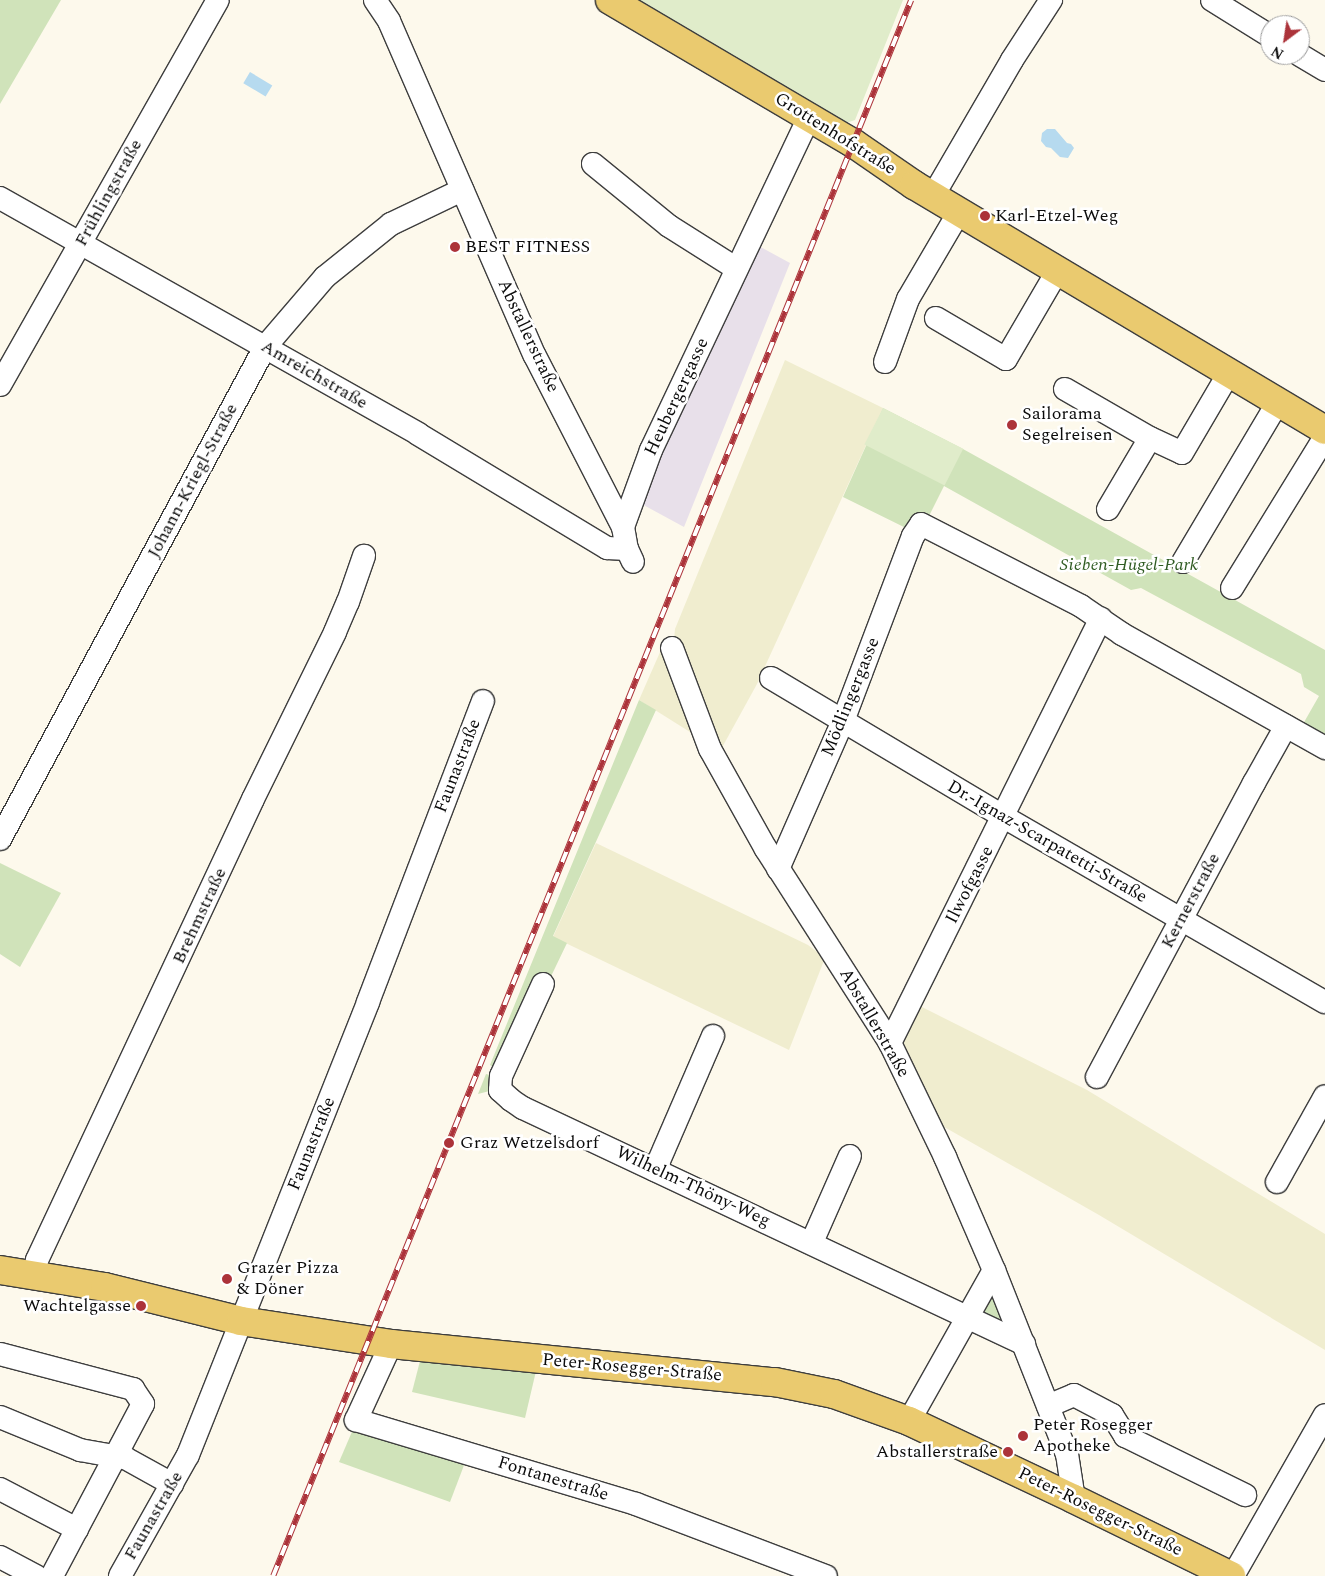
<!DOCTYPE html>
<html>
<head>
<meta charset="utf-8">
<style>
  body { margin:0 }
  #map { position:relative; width:1325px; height:1576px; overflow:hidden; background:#fdf9ec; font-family:Spectral,serif }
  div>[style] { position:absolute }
  .industrial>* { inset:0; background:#e8e0ea }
  .farmland>* { inset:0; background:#f0edcf }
  .green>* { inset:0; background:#d0e3ba }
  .pitch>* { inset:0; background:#e0ecca; transform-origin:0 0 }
  .water>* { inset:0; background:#b6daef; transform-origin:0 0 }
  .roads { filter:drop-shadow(1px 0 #3e3e3e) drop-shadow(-1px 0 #3e3e3e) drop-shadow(0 1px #3e3e3e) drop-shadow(0 -1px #3e3e3e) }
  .minor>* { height:22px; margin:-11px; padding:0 11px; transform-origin:11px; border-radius:11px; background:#fff }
  .major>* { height:28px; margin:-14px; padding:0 14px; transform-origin:14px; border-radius:14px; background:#eaca6f }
  .rail>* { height:5.5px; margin-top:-2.75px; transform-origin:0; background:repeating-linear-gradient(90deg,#fff 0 11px,#ac333a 0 22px); box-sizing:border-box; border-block:1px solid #ac333a }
  .dots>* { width:14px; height:14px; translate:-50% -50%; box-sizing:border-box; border:2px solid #fff; border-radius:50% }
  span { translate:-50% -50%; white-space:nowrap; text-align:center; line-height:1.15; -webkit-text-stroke:5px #fff; paint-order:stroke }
  .street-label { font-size:18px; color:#0b0b0b }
  .poi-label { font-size:18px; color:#0b0b0b }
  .left { translate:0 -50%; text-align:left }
  .right { translate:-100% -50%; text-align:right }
  .park-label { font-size:18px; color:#305c23; font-style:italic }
  .north { position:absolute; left:1260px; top:15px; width:50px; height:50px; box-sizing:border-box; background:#fff; border:1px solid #9d9d9d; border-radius:50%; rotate:211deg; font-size:14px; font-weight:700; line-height:20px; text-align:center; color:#0b0b0b }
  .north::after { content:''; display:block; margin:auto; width:18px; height:22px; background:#ac333a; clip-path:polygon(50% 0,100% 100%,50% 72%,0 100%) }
</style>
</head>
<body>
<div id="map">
  <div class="industrial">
    <div style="clip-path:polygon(755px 244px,790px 263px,684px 527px,638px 502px)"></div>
  </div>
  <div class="farmland">
    <div style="clip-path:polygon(785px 360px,883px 408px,757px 684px,719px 753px,674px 641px,675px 629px)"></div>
    <div style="clip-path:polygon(664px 643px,698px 737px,639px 700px)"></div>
    <div style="clip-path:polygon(596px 843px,808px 945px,825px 958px,789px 1050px,553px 937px)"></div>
    <div style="clip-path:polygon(918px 1005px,1087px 1090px,1325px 1234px,1325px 1350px,1099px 1215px,939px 1124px,900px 1047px)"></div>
  </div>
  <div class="green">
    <div style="clip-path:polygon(0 0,61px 0,0 104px)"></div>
    <div style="clip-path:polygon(883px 408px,963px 449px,1325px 650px,1325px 756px,1295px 738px,1319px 696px,1304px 687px,1301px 674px,1141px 588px,1131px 590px,944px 486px,925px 524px,912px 531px,843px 497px)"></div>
    <div style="clip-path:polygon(639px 700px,656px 710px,553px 936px,567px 943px,497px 1089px,478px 1094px,486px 1074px,490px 1075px,493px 1067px,490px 1065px)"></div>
    <div style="clip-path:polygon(0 863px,61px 893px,20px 967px,0 954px)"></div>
    <div style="clip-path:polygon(994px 1293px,1008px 1326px,979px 1314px)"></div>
    <div style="clip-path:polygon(420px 1361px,536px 1371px,525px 1418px,412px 1392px)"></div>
    <div style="clip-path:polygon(354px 1427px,466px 1460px,450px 1502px,339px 1462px)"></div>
  </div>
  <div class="pitch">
    <div style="clip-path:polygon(629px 0,903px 0,855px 120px,840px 125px)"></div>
    <div style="left:883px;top:408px;width:90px;height:41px;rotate:27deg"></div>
  </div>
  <div class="water">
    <div style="left:250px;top:72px;width:26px;height:13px;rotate:31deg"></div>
    <div style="clip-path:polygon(1047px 129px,1055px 129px,1067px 143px,1071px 144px,1074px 148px,1068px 158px,1060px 157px,1051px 148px,1046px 147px,1041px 141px,1042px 133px)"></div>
  </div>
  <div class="roads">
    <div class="minor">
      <div style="left:375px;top:0;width:25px;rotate:56deg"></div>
      <div style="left:389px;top:21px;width:365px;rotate:66.5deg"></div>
      <div style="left:535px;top:356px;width:192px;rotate:62.8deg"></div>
      <div style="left:623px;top:527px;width:22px;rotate:80deg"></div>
      <div style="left:627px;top:549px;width:14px;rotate:65deg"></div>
      <div style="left:1212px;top:0;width:68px;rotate:31.8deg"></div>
      <div style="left:1300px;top:55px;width:29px;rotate:31deg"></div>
      <div style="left:593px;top:164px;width:98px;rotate:39.2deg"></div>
      <div style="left:669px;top:226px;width:80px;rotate:32.3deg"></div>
      <div style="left:933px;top:196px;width:157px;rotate:-59.8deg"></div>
      <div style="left:1012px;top:60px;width:72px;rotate:-57deg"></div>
      <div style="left:0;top:198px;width:480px;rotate:29.4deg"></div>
      <div style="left:418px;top:434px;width:221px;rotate:31.1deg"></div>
      <div style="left:607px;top:548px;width:20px;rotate:3deg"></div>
      <div style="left:936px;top:318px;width:81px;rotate:30.4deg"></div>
      <div style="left:1006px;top:359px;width:103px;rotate:-59.7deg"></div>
      <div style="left:885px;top:362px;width:67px;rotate:-69.9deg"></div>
      <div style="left:908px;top:299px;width:101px;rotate:-59.6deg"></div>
      <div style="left:0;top:385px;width:442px;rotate:-60.5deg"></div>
      <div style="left:1065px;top:389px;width:98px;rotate:30deg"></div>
      <div style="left:1108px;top:509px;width:82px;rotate:-59.4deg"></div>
      <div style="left:1150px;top:438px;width:35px;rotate:25deg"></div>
      <div style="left:1182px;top:453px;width:93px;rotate:-59.6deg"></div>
      <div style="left:623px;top:527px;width:82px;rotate:-70deg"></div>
      <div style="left:651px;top:450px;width:369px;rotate:-64.6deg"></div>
      <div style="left:1183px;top:562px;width:186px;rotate:-59.3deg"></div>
      <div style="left:1232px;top:588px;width:177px;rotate:-58.4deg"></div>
      <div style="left:672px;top:648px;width:108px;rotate:69.4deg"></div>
      <div style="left:710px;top:749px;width:115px;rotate:60.8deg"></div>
      <div style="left:766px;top:849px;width:230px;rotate:57.4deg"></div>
      <div style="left:890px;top:1043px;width:127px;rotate:64.2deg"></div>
      <div style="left:945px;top:1157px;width:123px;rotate:66.6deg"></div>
      <div style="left:994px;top:1270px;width:198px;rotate:68.4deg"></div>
      <div style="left:1067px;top:1454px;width:46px;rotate:81.2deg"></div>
      <div style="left:771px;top:678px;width:271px;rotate:30.8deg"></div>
      <div style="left:1004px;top:817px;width:370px;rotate:30deg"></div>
      <div style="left:0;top:839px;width:559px;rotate:-61.69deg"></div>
      <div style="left:265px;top:347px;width:92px;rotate:-49.4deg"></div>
      <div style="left:325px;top:277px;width:85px;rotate:-38.8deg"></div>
      <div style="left:391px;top:224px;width:79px;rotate:-25.6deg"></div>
      <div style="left:778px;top:869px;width:162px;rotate:-66.3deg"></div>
      <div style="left:843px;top:721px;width:198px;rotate:-69.3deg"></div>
      <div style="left:913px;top:536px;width:14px;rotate:-56deg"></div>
      <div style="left:921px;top:524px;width:180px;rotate:27.1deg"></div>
      <div style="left:1081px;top:606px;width:50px;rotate:34.3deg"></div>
      <div style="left:1122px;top:634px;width:233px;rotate:29.3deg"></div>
      <div style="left:543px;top:984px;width:101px;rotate:114.5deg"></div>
      <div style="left:501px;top:1076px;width:14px;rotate:94deg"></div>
      <div style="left:500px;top:1090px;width:15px;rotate:42deg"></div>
      <div style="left:511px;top:1100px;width:14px;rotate:34deg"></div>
      <div style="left:523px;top:1108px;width:554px;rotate:25.22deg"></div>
      <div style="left:890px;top:1043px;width:474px;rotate:-63.6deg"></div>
      <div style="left:1097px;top:1077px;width:333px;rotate:-61.9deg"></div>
      <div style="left:1254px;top:783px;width:65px;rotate:-60.7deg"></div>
      <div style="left:655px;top:1170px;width:146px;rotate:-66.6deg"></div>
      <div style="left:1277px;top:1182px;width:98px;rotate:-60.8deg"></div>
      <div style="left:812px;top:1242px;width:94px;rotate:-66.2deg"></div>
      <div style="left:34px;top:1274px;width:14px;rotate:-78deg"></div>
      <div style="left:37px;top:1260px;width:509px;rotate:-64.89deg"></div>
      <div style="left:253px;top:799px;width:186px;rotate:-63.8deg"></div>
      <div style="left:335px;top:632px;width:33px;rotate:-67deg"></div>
      <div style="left:348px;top:602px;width:49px;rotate:-70.8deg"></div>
      <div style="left:391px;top:1344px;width:84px;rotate:114.7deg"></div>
      <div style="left:356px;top:1420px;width:292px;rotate:16.7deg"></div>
      <div style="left:636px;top:1504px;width:203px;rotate:20.8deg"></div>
      <div style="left:0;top:1354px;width:138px;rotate:14.7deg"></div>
      <div style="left:133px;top:1389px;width:18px;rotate:56deg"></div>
      <div style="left:143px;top:1404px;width:195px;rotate:117.9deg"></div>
      <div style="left:1048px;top:1406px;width:28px;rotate:-23deg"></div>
      <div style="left:1074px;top:1395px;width:43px;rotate:27.8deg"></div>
      <div style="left:1112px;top:1415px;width:25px;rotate:58deg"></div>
      <div style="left:1125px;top:1436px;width:134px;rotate:26.2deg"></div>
      <div style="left:0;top:1417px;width:87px;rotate:22.4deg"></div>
      <div style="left:80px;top:1450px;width:46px;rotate:10.1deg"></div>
      <div style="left:125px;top:1458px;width:54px;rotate:29deg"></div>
      <div style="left:909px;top:1421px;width:173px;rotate:-60.6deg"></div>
      <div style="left:0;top:1489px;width:87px;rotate:27.5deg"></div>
      <div style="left:0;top:1557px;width:41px;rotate:27.8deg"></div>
      <div style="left:120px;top:1576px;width:139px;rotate:-60.7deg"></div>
      <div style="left:188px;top:1455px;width:487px;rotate:-68.3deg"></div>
      <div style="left:368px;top:1002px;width:322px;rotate:-69.1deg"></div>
      <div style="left:1233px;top:1576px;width:185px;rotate:-60.3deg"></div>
    </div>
    <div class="major">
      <div style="left:610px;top:0;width:282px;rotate:30.5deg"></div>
      <div style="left:853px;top:143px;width:74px;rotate:34.5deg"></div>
      <div style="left:914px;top:185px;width:478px;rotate:30.8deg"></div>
      <div style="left:0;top:1270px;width:106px;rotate:9.2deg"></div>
      <div style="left:105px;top:1287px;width:140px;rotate:14deg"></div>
      <div style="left:241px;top:1321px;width:152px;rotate:8.7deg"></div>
      <div style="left:391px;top:1344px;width:386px;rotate:5.7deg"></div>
      <div style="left:775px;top:1382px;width:60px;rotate:11.5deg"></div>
      <div style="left:834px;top:1394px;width:80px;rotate:19.8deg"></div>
      <div style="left:909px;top:1421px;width:183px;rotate:25.3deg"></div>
      <div style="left:1074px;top:1499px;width:175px;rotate:26.1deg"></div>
    </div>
  </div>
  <div class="rail">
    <div style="left:273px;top:1576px;width:1700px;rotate:-67.96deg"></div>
  </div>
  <div class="dots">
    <div style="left:985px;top:216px;background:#ac333a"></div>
    <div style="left:455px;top:247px;background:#ac333a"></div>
    <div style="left:1012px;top:425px;background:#ac333a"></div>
    <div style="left:449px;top:1143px;background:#ac333a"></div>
    <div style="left:227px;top:1279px;background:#ac333a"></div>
    <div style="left:141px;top:1306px;background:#ac333a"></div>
    <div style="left:1023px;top:1436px;background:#ac333a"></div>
    <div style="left:1008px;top:1452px;background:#ac333a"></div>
  </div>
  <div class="street-label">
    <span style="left:835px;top:134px;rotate:32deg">Grottenhofstraße</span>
    <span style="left:109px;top:193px;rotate:-61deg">Frühlingstraße</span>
    <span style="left:528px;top:336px;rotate:65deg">Abstallerstraße</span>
    <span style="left:314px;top:375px;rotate:30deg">Amreichstraße</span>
    <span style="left:677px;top:397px;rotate:-65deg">Heubergergasse</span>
    <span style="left:193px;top:481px;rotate:-62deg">Johann-Kriegl-Straße</span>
    <span style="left:851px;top:697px;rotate:-68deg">Mödlingergasse</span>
    <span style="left:458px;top:766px;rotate:-69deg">Faunastraße</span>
    <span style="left:1047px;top:842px;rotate:30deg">Dr.-Ignaz-Scarpatetti-Straße</span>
    <span style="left:970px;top:885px;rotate:-63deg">Ilwofgasse</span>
    <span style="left:1191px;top:901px;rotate:-62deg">Kernerstraße</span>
    <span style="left:200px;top:916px;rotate:-65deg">Brehmstraße</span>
    <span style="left:874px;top:1023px;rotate:60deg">Abstallerstraße</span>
    <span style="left:312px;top:1144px;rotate:-68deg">Faunastraße</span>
    <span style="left:693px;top:1187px;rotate:25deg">Wilhelm-Thöny-Weg</span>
    <span style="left:632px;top:1368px;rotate:5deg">Peter-Rosegger-Straße</span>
    <span style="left:553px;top:1479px;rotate:17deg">Fontanestraße</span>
    <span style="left:1100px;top:1512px;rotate:26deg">Peter-Rosegger-Straße</span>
    <span style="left:154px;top:1516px;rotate:-60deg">Faunastraße</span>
  </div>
  <div class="poi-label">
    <span class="left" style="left:995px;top:216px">Karl-Etzel-Weg</span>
    <span class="left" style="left:465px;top:247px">BEST FITNESS</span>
    <span class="left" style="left:1022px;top:425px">Sailorama<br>Segelreisen</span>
    <span class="left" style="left:460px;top:1143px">Graz Wetzelsdorf</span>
    <span class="left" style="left:237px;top:1279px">Grazer Pizza<br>&amp; Döner</span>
    <span class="right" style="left:131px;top:1306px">Wachtelgasse</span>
    <span class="left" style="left:1033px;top:1436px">Peter Rosegger<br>Apotheke</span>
    <span class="right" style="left:998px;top:1452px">Abstallerstraße</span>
  </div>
  <div class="park-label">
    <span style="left:1129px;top:565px">Sieben-Hügel-Park</span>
  </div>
  <div class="north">N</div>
</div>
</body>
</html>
